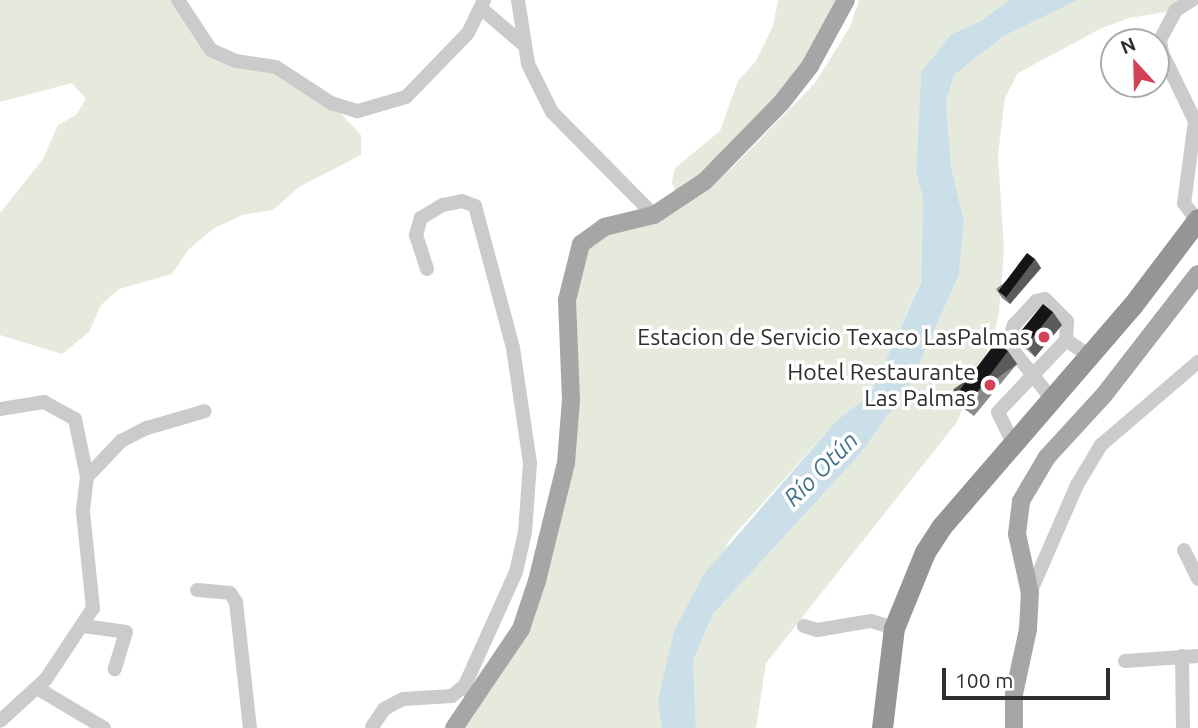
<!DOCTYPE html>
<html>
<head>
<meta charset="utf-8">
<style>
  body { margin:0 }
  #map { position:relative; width:1198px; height:728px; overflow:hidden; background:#fff; font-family:Ubuntu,sans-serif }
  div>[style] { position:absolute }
  .green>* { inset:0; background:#e5eadd }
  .water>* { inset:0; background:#cbdfe8 }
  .minor>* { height:14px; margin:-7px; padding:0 7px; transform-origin:7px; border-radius:7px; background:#cbcbcb }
  .major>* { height:18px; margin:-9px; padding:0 9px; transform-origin:9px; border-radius:9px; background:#a6a6a6 }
  .highway>* { height:21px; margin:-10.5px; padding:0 10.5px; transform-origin:10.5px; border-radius:10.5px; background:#959595 }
  .wall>* { inset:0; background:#8a8a8a }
  .shaded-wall>* { inset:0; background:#5b5b5b; transform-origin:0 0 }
  .building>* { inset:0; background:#151515; transform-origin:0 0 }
  .dots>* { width:19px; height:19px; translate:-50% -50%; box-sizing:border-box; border:4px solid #fff; border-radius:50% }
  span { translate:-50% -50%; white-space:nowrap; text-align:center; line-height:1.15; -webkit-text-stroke:7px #fff; paint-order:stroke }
  .poi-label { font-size:23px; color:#2e2e2e }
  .right { translate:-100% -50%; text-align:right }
  .water-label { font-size:24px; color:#447288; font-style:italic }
  .north { position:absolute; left:1100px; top:28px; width:70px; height:70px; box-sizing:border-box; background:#fff; border:2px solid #ababab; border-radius:50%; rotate:338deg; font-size:19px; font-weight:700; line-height:28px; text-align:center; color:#2e2e2e }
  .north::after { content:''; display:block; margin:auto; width:24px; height:32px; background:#d44156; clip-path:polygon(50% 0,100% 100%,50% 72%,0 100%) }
  .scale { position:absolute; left:942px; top:668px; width:168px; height:32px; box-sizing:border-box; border:4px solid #2e2e2e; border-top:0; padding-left:9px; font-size:21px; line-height:24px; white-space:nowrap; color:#2e2e2e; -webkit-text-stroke:5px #fff; paint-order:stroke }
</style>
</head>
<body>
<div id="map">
  <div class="green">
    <div style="clip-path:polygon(0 0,178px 0,211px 50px,276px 67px,331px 103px,361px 135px,361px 155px,299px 187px,273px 210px,242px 215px,213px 229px,189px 249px,172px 274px,119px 289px,101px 305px,89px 332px,62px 354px,0 335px,0 213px,43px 159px,58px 125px,76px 115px,86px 99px,72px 83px,0 102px)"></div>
    <div style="clip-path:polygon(778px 0,846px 0,810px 66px,678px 199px,672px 182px,675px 168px,720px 131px,738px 81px,756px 61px,773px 26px)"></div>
    <div style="clip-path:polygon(859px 0,1009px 0,979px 22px,951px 34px,921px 72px,916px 171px,923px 200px,921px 281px,870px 395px,837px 420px,728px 542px,663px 728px,454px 728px,521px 629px,566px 463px,569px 286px,580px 245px,683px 205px,734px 166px,815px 83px,850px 27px)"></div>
    <div style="clip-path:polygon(1078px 0,1197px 0,1172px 11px,1129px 18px,1102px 28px,1018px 73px,1005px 98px,998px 155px,1004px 250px,999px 312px,994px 335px,957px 422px,766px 663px,756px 728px,696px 728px,693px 660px,713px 614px,861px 453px,910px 384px,959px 275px,964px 221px,951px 166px,946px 101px,954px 75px,1004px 36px)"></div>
  </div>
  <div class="water">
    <div style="clip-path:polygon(1009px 0,1078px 0,1004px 36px,954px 75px,946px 101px,951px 166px,964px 221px,959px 275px,910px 384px,861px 453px,713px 614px,693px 660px,696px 728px,662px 728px,658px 701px,674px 631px,704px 574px,837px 420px,870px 395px,921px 282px,923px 200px,916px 171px,921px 72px,951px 34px,979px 22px)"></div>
  </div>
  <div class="minor">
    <div style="left:178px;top:0;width:60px;rotate:56.6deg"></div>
    <div style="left:211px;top:50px;width:27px;rotate:24deg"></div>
    <div style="left:236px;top:61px;width:40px;rotate:8.5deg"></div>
    <div style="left:276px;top:67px;width:66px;rotate:33.2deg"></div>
    <div style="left:331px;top:103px;width:28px;rotate:17deg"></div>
    <div style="left:358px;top:111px;width:50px;rotate:-16.3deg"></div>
    <div style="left:406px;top:97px;width:89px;rotate:-45.9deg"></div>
    <div style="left:468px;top:33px;width:37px;rotate:-64deg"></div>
    <div style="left:518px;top:0;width:65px;rotate:81.1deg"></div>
    <div style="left:528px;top:64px;width:54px;rotate:63.4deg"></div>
    <div style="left:552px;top:112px;width:145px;rotate:45.3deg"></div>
    <div style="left:1192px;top:0;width:19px;rotate:148deg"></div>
    <div style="left:1176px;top:10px;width:34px;rotate:118deg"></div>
    <div style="left:1160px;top:40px;width:13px;rotate:81deg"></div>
    <div style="left:1162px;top:53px;width:76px;rotate:64.1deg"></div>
    <div style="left:1195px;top:121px;width:83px;rotate:97.6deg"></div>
    <div style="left:1184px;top:203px;width:22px;rotate:54deg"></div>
    <div style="left:482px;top:9px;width:55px;rotate:40.6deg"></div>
    <div style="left:427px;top:269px;width:36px;rotate:-108deg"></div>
    <div style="left:416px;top:235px;width:18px;rotate:-74deg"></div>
    <div style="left:421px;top:218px;width:26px;rotate:-31deg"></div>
    <div style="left:443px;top:205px;width:19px;rotate:-12deg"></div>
    <div style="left:462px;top:201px;width:14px;rotate:21deg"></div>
    <div style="left:475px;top:206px;width:147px;rotate:75deg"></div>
    <div style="left:513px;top:348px;width:116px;rotate:81.6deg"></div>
    <div style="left:530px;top:463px;width:69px;rotate:94.1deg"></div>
    <div style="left:525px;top:532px;width:41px;rotate:102.7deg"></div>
    <div style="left:516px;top:572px;width:124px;rotate:114.3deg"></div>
    <div style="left:1051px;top:398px;width:63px;rotate:-128.5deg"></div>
    <div style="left:1012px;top:349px;width:9px;rotate:-108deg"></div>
    <div style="left:1009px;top:340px;width:16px;rotate:-72deg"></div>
    <div style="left:1014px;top:325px;width:33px;rotate:-47deg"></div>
    <div style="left:1036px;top:301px;width:9px;rotate:-13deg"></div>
    <div style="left:1045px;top:299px;width:31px;rotate:45deg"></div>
    <div style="left:1067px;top:321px;width:19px;rotate:93deg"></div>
    <div style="left:1066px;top:340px;width:27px;rotate:34deg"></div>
    <div style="left:0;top:409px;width:45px;rotate:-9deg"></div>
    <div style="left:44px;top:402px;width:35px;rotate:29deg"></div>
    <div style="left:75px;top:419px;width:59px;rotate:78.3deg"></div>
    <div style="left:87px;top:477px;width:35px;rotate:97deg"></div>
    <div style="left:83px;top:512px;width:97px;rotate:84.1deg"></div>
    <div style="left:93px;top:608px;width:85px;rotate:123.5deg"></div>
    <div style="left:46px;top:679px;width:62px;rotate:137.6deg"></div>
    <div style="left:1013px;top:443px;width:34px;rotate:-116deg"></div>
    <div style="left:998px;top:412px;width:99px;rotate:-46.6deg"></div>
    <div style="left:87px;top:477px;width:50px;rotate:-46.6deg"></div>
    <div style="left:121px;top:441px;width:29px;rotate:-27deg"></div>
    <div style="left:147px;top:428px;width:60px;rotate:-16.3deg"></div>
    <div style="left:1184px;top:550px;width:32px;rotate:64deg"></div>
    <div style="left:197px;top:590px;width:33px;rotate:5deg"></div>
    <div style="left:230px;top:593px;width:11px;rotate:56deg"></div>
    <div style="left:236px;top:602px;width:127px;rotate:83.7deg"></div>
    <div style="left:1030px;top:593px;width:118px;rotate:-66.5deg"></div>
    <div style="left:1077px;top:485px;width:47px;rotate:-59deg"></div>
    <div style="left:1101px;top:445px;width:128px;rotate:-40.6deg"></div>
    <div style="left:84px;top:626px;width:42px;rotate:8.1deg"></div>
    <div style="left:126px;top:632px;width:39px;rotate:107deg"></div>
    <div style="left:804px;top:626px;width:14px;rotate:17deg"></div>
    <div style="left:817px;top:630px;width:55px;rotate:-9.5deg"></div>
    <div style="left:871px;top:621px;width:24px;rotate:17deg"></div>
    <div style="left:1182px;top:656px;width:72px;rotate:89.2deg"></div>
    <div style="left:1125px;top:661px;width:73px;rotate:-3.9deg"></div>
    <div style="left:37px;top:688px;width:78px;rotate:30.8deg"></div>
    <div style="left:372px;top:727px;width:22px;rotate:-56deg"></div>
    <div style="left:384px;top:709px;width:21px;rotate:-28deg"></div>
    <div style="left:403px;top:699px;width:49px;rotate:-3.5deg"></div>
    <div style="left:452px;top:696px;width:17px;rotate:-40deg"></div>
    <div style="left:465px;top:685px;width:9px;rotate:54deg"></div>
  </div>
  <div class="major">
    <div style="left:454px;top:728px;width:120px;rotate:-55.9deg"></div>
    <div style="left:521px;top:629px;width:51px;rotate:-71.6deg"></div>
    <div style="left:537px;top:581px;width:122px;rotate:-76.2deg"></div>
    <div style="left:566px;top:463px;width:63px;rotate:-85.5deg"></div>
    <div style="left:571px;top:400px;width:100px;rotate:-92.3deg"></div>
    <div style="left:567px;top:300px;width:58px;rotate:-76deg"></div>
    <div style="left:581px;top:244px;width:29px;rotate:-36deg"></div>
    <div style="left:604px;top:227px;width:51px;rotate:-13.5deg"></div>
    <div style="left:654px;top:215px;width:61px;rotate:-33.7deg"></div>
    <div style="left:705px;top:181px;width:110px;rotate:-45.7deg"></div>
    <div style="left:782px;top:102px;width:46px;rotate:-52.1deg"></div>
    <div style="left:810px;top:66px;width:75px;rotate:-61.4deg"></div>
    <div style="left:1014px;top:728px;width:34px;rotate:-90deg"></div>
    <div style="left:1014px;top:694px;width:66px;rotate:-77.8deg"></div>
    <div style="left:1028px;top:629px;width:36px;rotate:-87deg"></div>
    <div style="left:1030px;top:593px;width:60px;rotate:-102.4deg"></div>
    <div style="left:1017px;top:534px;width:33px;rotate:-83deg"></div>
    <div style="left:1021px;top:501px;width:51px;rotate:-59.4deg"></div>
    <div style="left:1047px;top:457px;width:84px;rotate:-47.4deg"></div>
    <div style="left:1104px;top:395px;width:153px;rotate:-52.2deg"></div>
  </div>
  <div class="highway">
    <div style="left:882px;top:728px;width:101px;rotate:-83.2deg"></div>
    <div style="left:894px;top:628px;width:82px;rotate:-67.8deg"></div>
    <div style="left:925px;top:552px;width:31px;rotate:-57deg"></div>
    <div style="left:942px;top:526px;width:291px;rotate:-49.2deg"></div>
    <div style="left:1132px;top:306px;width:109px;rotate:-52.8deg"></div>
  </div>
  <div class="wall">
    <div style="clip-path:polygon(1035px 259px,1041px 268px,1010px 304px,1002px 298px,996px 289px)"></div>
    <div style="clip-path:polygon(1062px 325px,1035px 357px,1025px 348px,1016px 335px)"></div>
    <div style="clip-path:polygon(1017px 364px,974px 416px,962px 407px,953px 394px)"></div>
  </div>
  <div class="shaded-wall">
    <div style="clip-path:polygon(1035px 259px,1041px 268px,1010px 304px,1004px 296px)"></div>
    <div style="clip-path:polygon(1053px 312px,1062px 325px,1035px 357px,1026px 344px)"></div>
    <div style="left:1008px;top:351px;width:16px;height:67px;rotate:55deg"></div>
  </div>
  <div class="building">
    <div style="left:1027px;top:253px;width:10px;height:48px;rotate:37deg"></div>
    <div style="left:1043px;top:304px;width:13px;height:41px;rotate:39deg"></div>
    <div style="left:996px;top:342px;width:15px;height:67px;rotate:37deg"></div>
  </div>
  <div class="dots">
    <div style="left:1044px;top:337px;background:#d44156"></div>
    <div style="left:990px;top:385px;background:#d44156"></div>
  </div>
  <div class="poi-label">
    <span class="right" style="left:1030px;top:337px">Estacion de Servicio Texaco LasPalmas</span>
    <span class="right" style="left:976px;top:385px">Hotel Restaurante<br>Las Palmas</span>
  </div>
  <div class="water-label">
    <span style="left:821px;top:469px;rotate:-45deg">Río Otún</span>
  </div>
  <div class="north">N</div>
  <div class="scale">100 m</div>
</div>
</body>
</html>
